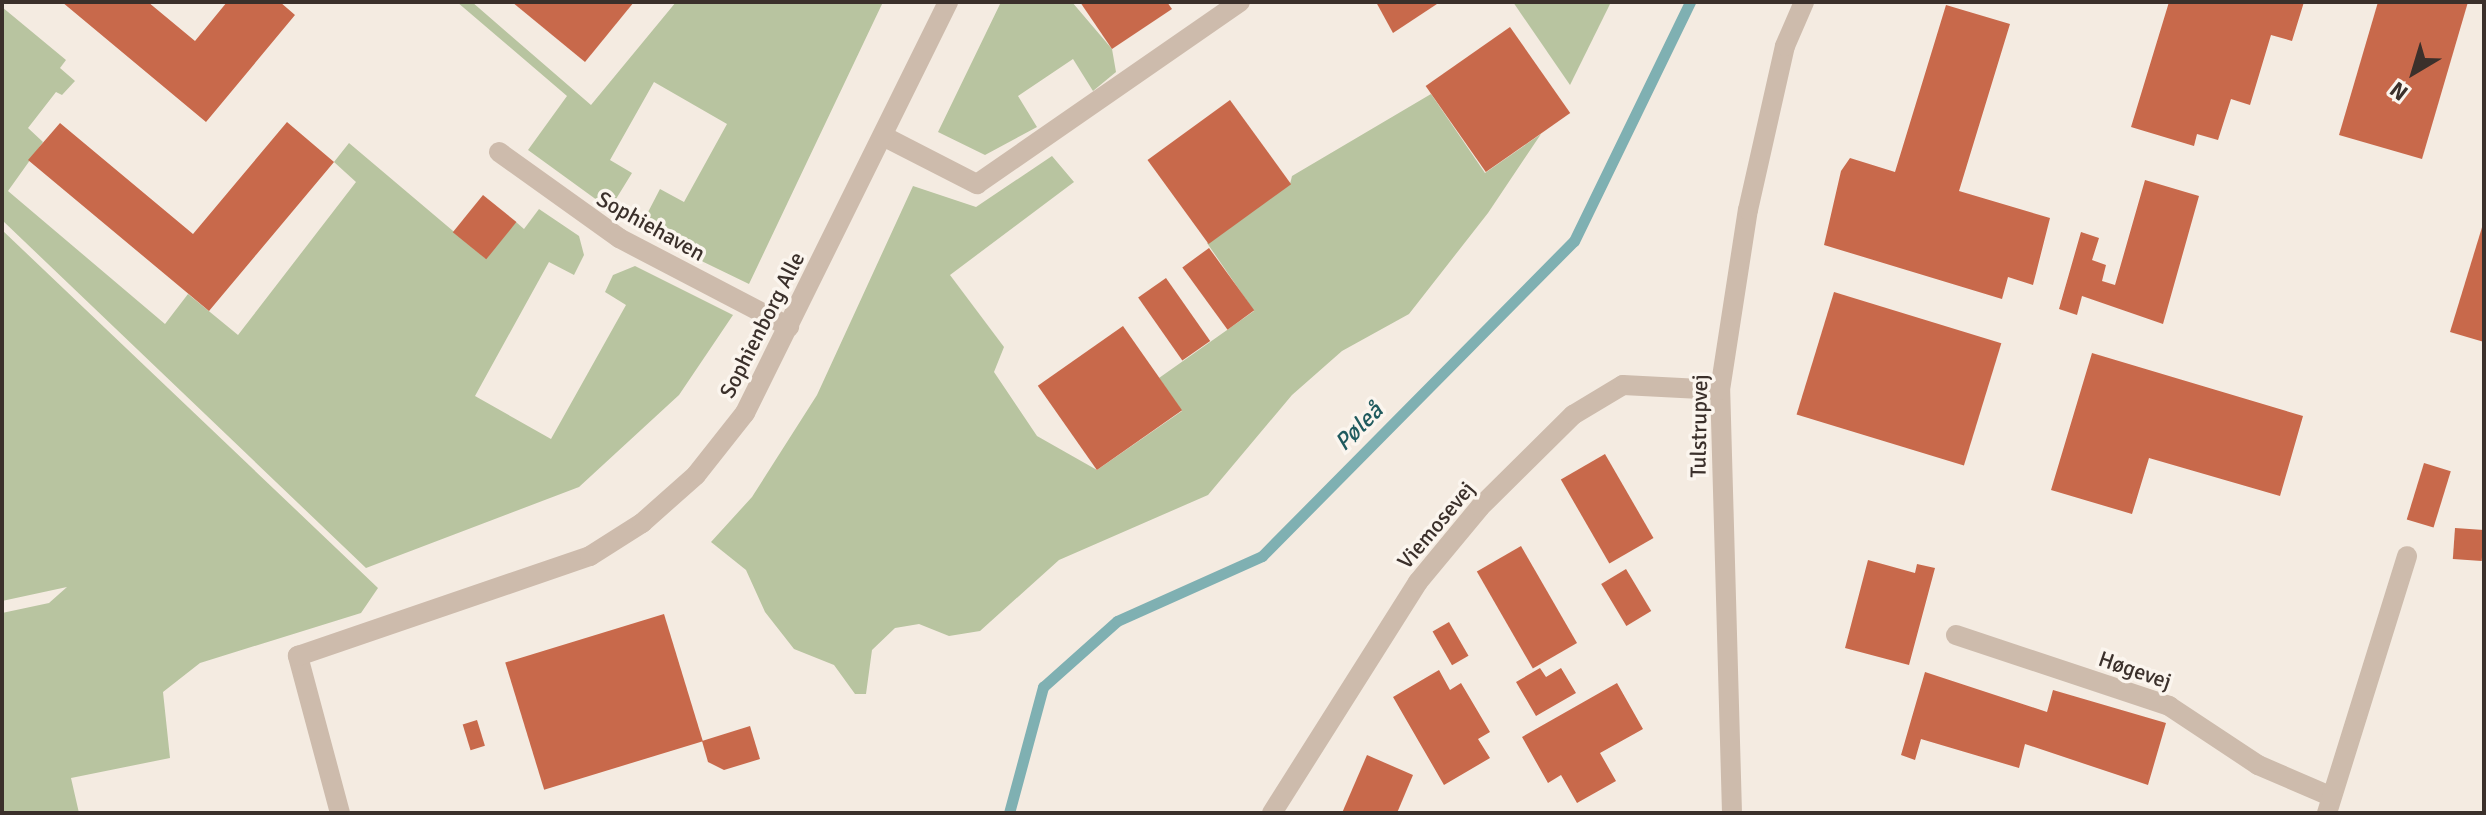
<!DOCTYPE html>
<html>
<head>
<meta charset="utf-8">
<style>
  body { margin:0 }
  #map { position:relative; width:2486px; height:815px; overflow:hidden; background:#f4ebe1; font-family:Signika,sans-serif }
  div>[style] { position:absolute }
  .green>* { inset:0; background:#b8c4a0 }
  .stream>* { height:11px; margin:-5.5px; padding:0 5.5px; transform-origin:5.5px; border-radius:5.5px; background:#7fb0b2 }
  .building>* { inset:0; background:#c8694b; transform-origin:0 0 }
  .minor>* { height:20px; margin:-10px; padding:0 10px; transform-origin:10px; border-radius:10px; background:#cdbbac }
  span { translate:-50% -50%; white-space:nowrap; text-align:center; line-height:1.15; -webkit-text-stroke:7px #fbf5ee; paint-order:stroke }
  .street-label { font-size:22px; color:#3b302b }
  .water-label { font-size:24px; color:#1f5a5e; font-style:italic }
  .frame { position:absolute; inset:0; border:4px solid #3b302b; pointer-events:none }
  .north { position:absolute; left:2374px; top:32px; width:80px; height:80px; -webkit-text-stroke:6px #fbf5ee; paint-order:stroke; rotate:218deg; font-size:22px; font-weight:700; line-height:32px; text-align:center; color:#3b302b }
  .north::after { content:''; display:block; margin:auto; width:28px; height:36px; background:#3b302b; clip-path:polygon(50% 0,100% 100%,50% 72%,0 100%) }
</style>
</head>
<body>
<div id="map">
  <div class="green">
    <div style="clip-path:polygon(457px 2px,472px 2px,591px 105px,676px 2px,883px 2px,749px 284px,652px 237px,646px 216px,660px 189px,684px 202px,727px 124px,654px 82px,610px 160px,632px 173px,616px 199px,601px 203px,528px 150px,567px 96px)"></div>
    <div style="clip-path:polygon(1001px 2px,1072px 2px,1112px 49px,1116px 72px,1093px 91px,1073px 59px,1018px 96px,1037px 127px,985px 155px,938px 132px)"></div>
    <div style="clip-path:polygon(1513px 2px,1611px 2px,1570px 85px)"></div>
    <div style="clip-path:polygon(2px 7px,66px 60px,60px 68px,75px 81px,62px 95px,56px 92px,28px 128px,43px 142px,8px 191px,165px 324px,188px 294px,238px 335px,356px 182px,334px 162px,349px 143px,485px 258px,516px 222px,524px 229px,539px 209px,579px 236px,584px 255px,574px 275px,549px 262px,475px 396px,551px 439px,626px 305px,605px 292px,613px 275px,635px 266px,733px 315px,679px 395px,579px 487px,366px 568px,2px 220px)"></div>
    <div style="clip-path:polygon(1431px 94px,1485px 173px,1541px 134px,1488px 213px,1409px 314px,1342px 351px,1292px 395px,1208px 495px,1059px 560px,980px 631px,949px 636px,919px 624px,895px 628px,872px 650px,866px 694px,855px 694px,834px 665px,794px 649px,765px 612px,746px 570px,711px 542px,752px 497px,817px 395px,913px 186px,976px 207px,1052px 156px,1074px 182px,950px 275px,1004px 347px,994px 372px,1037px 436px,1097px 470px,1182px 411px,1159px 378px,1254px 311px,1207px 243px,1290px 184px,1292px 176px)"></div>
    <div style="clip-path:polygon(2px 230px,378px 588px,361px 613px,200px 663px,163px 692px,170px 758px,71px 778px,79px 813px,2px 813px,2px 613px,49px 603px,67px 587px,2px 601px)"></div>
  </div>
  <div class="stream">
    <div style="left:1009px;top:813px;width:131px;rotate:-74.9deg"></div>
    <div style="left:1043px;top:687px;width:99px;rotate:-41.7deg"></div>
    <div style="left:1117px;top:621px;width:159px;rotate:-24.1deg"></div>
    <div style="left:1262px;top:556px;width:443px;rotate:-45.3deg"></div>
    <div style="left:1574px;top:241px;width:266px;rotate:-64.1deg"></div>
  </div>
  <div class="building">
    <div style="clip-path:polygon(62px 2px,148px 2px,195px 41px,227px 2px,280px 2px,295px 15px,206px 122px)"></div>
    <div style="clip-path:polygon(512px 2px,634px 2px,585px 62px)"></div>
    <div style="clip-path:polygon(1080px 2px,1167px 2px,1172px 9px,1112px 49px)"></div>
    <div style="clip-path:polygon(1376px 2px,1440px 2px,1393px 33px)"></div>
    <div style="clip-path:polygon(2169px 2px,2304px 2px,2292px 41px,2271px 35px,2250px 105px,2231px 99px,2218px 140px,2197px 134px,2194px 146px,2131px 127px)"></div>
    <div style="clip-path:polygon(2378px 2px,2468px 2px,2422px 159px,2339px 135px)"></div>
    <div style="clip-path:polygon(1946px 5px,2010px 24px,1959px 191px,2050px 218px,2033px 285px,2008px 277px,2002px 299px,1824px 245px,1841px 171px,1850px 158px,1895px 172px)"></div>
    <div style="left:1510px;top:27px;width:105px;height:103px;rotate:55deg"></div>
    <div style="left:1230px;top:100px;width:104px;height:102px;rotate:54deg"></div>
    <div style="clip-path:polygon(287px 122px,334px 162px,209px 311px,28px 160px,60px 123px,193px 234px)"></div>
    <div style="clip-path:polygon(2145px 180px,2199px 196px,2163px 324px,2082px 296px,2077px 315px,2059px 309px,2081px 232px,2099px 238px,2092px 260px,2106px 265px,2102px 281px,2115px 285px)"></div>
    <div style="left:483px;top:195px;width:43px;height:48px;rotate:39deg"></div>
    <div style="clip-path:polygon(2483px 224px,2484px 224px,2484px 342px,2450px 332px)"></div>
    <div style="left:1209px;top:248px;width:77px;height:33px;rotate:54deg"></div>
    <div style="left:1166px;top:278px;width:77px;height:34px;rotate:55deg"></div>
    <div style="left:1834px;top:292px;width:175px;height:128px;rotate:17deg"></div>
    <div style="left:1123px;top:326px;width:103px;height:104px;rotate:55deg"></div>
    <div style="clip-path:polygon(2092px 353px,2303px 416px,2280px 496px,2149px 458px,2132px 514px,2051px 490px)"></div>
    <div style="left:1605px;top:454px;width:97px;height:51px;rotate:60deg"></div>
    <div style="left:2424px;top:463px;width:28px;height:59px;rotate:17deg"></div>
    <div style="left:2455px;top:528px;width:29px;height:31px;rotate:4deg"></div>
    <div style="left:1521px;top:546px;width:112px;height:51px;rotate:60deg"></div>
    <div style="clip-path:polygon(1868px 560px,1915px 573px,1917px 564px,1935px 568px,1909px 665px,1845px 648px)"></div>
    <div style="left:1626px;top:569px;width:49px;height:29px;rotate:59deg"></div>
    <div style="left:664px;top:614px;width:133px;height:166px;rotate:73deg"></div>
    <div style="left:1449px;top:622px;width:39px;height:19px;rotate:60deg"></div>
    <div style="clip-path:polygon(1540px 668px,1546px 677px,1561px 668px,1576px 693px,1536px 716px,1516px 682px)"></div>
    <div style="clip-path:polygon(1439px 670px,1450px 690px,1461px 683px,1490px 732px,1478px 739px,1490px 758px,1444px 785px,1393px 697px)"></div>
    <div style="clip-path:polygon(1925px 672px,2047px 712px,2053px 690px,2166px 723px,2148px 785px,2025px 744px,2019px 768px,1921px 739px,1915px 760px,1901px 755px)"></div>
    <div style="clip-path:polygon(1617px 683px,1643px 729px,1600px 753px,1616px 781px,1577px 803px,1561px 775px,1548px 783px,1522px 737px)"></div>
    <div style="left:477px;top:720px;width:27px;height:15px;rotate:73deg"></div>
    <div style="clip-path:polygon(750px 726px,760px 759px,724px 770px,708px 762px,702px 741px)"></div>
    <div style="clip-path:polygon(1367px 755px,1413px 775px,1397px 813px,1342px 813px)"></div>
  </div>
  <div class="minor">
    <div style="left:883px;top:136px;width:106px;rotate:27.1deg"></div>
    <div style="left:977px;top:184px;width:320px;rotate:-34.7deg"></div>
    <div style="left:499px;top:152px;width:148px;rotate:35.6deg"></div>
    <div style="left:619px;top:238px;width:192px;rotate:27.6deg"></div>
    <div style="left:1956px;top:635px;width:225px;rotate:18.4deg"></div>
    <div style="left:2169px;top:706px;width:107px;rotate:33.5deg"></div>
    <div style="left:2258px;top:765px;width:78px;rotate:23.3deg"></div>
    <div style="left:340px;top:813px;width:163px;rotate:-105deg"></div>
    <div style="left:298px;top:656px;width:309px;rotate:-18.9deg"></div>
    <div style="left:590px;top:556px;width:62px;rotate:-32.4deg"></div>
    <div style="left:642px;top:523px;width:72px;rotate:-41.6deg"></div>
    <div style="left:696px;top:475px;width:79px;rotate:-51.7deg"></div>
    <div style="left:745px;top:413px;width:458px;rotate:-63.7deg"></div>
    <div style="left:1272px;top:813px;width:273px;rotate:-57.7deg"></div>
    <div style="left:1418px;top:582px;width:97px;rotate:-50.4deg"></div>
    <div style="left:1480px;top:507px;width:131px;rotate:-44.7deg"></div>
    <div style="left:1573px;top:415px;width:58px;rotate:-31deg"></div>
    <div style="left:1623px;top:385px;width:97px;rotate:3deg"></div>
    <div style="left:1732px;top:813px;width:423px;rotate:-91.6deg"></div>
    <div style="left:1720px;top:390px;width:182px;rotate:-81.2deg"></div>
    <div style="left:1748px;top:210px;width:168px;rotate:-77.3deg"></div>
    <div style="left:1785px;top:46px;width:48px;rotate:-66.6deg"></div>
    <div style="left:2327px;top:813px;width:269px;rotate:-72.7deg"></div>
  </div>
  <div class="street-label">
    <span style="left:651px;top:226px;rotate:29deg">Sophiehaven</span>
    <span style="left:762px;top:325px;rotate:-63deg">Sophienborg Alle</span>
    <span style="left:1699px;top:426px;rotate:-89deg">Tulstrupvej</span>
    <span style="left:1436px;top:525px;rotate:-50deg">Viemosevej</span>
    <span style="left:2135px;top:670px;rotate:19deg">Høgevej</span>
  </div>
  <div class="water-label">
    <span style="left:1359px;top:427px;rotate:-45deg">Pøleå</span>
  </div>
  <div class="frame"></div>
  <div class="north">N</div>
</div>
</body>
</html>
